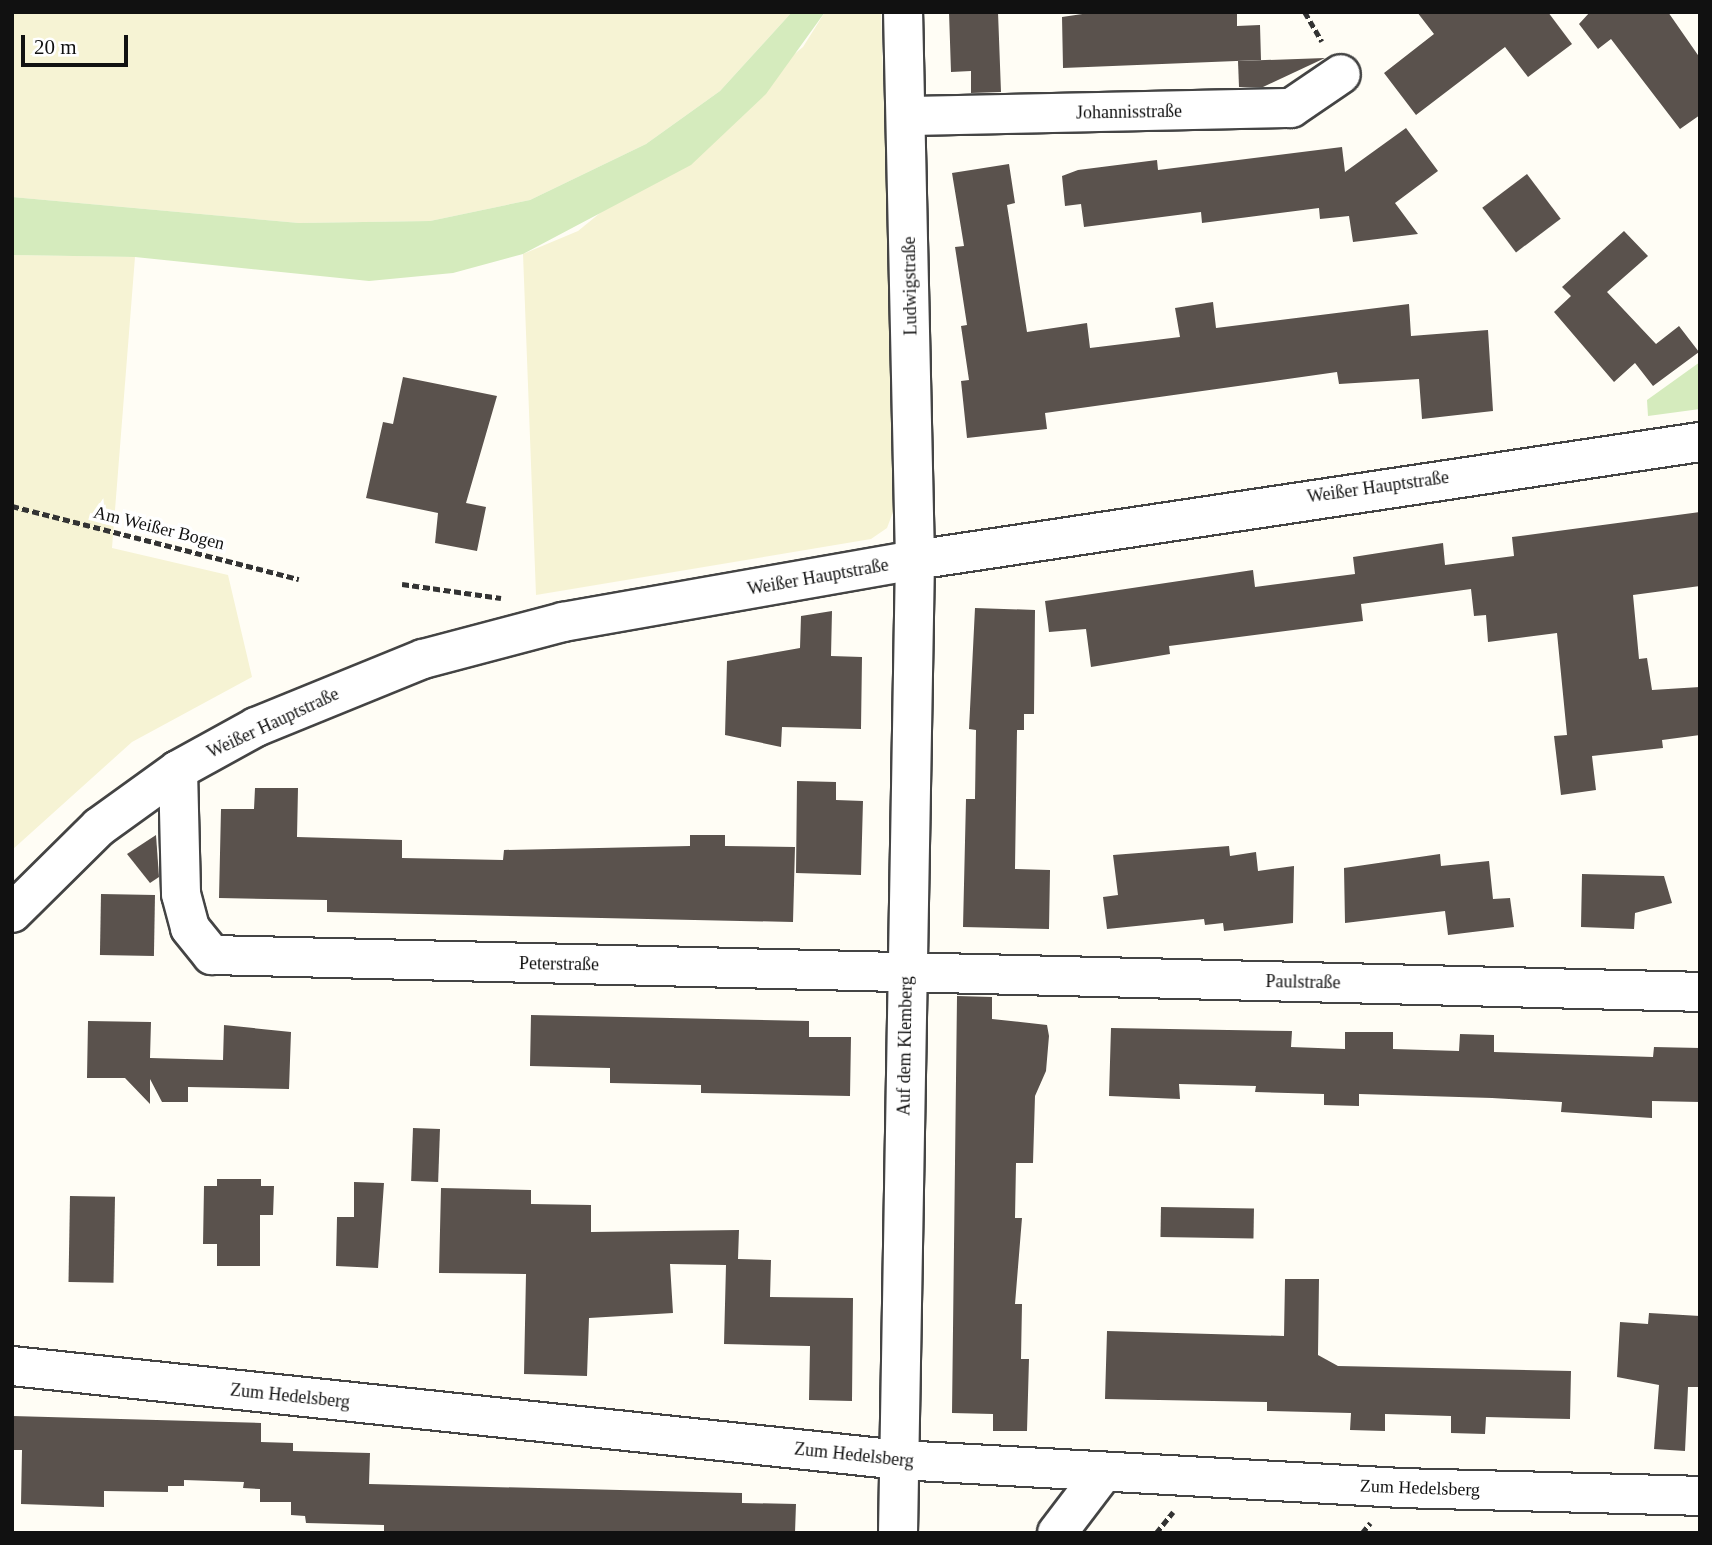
<!DOCTYPE html>
<html>
<head>
<meta charset="utf-8">
<style>
  body { margin:0 }
  #map { position:relative; width:1712px; height:1545px; overflow:hidden; background:#fffdf5; font-family:"Times New Roman",serif }
  div>[style] { position:absolute }
  .farmland>* { inset:0; background:#f6f3d4 }
  .green>* { inset:0; background:#d5ebbd }
  .building>* { inset:0; background:#5a524d; transform-origin:0 0 }
  .path>* { height:4.5px; margin-top:-2.25px; transform-origin:0; background:repeating-linear-gradient(90deg,#333 0 7px,transparent 0 10.5px) }
  .roads { filter:drop-shadow(2px 0 #444) drop-shadow(-2px 0 #444) drop-shadow(0 2px #444) drop-shadow(0 -2px #444) }
  .minor>* { height:38px; margin:-19px; padding:0 19px; transform-origin:19px; border-radius:19px; background:#fff }
  span { translate:-50% -50%; white-space:nowrap; text-align:center; line-height:1.15; -webkit-text-stroke:7px #fff; paint-order:stroke }
  .street-label { font-size:18px; color:#111 }
  .frame { position:absolute; inset:0; border:14px solid #111; pointer-events:none }
  .scale { position:absolute; left:21px; top:35px; width:107px; height:32px; box-sizing:border-box; border:4px solid #111; border-top:0; padding-left:9px; font-size:21px; line-height:24px; white-space:nowrap; color:#111; -webkit-text-stroke:5px #fff; paint-order:stroke }
</style>
</head>
<body>
<div id="map">
  <div class="farmland">
    <div style="clip-path:polygon(12px 12px,792px 12px,720px 91px,646px 144px,530px 200px,430px 221px,299px 223px,12px 197px)"></div>
    <div style="clip-path:polygon(825px 12px,881px 12px,896px 504px,887px 528px,871px 539px,536px 595px,523px 254px,578px 231px,803px 47px)"></div>
    <div style="clip-path:polygon(12px 255px,135px 257px,112px 548px,228px 575px,252px 677px,132px 742px,12px 850px)"></div>
  </div>
  <div class="green">
    <div style="clip-path:polygon(792px 12px,825px 12px,766px 94px,691px 165px,523px 254px,453px 273px,369px 281px,135px 257px,12px 255px,12px 197px,299px 223px,430px 221px,530px 200px,646px 144px,720px 91px)"></div>
    <div style="clip-path:polygon(1700px 362px,1700px 409px,1648px 416px,1647px 400px)"></div>
  </div>
  <div class="building">
    <div style="clip-path:polygon(949px 12px,998px 12px,1001px 92px,971px 93px,971px 71px,951px 72px)"></div>
    <div style="clip-path:polygon(1096px 12px,1237px 12px,1237px 26px,1260px 25px,1261px 60px,1063px 68px,1062px 17px)"></div>
    <div style="clip-path:polygon(1417px 12px,1548px 12px,1572px 44px,1528px 77px,1505px 47px,1416px 115px,1384px 73px,1434px 34px)"></div>
    <div style="clip-path:polygon(1590px 12px,1668px 12px,1700px 58px,1700px 115px,1680px 129px,1611px 39px,1598px 49px,1579px 24px)"></div>
    <div style="clip-path:polygon(1325px 58px,1263px 87px,1239px 87px,1238px 61px)"></div>
    <div style="clip-path:polygon(1406px 128px,1438px 171px,1395px 203px,1418px 234px,1353px 242px,1349px 216px,1320px 219px,1319px 208px,1202px 223px,1201px 212px,1084px 227px,1081px 204px,1065px 206px,1062px 176px,1078px 170px,1157px 160px,1158px 170px,1342px 147px,1345px 172px)"></div>
    <div style="clip-path:polygon(1009px 164px,1015px 203px,1007px 205px,1027px 332px,1087px 323px,1090px 348px,1180px 337px,1175px 308px,1213px 302px,1216px 328px,1409px 304px,1411px 336px,1488px 330px,1493px 411px,1422px 419px,1419px 379px,1339px 384px,1337px 372px,1045px 413px,1047px 429px,967px 438px,961px 381px,969px 380px,961px 326px,967px 325px,955px 247px,964px 246px,952px 173px)"></div>
    <div style="left:1527px;top:174px;width:56px;height:56px;rotate:53deg"></div>
    <div style="clip-path:polygon(1624px 231px,1648px 256px,1607px 292px,1656px 344px,1679px 326px,1699px 352px,1653px 386px,1635px 363px,1614px 382px,1554px 312px,1571px 296px,1562px 287px)"></div>
    <div style="clip-path:polygon(403px 377px,497px 396px,466px 503px,486px 507px,477px 551px,435px 543px,438px 513px,366px 498px,383px 422px,393px 424px)"></div>
    <div style="clip-path:polygon(1700px 512px,1700px 586px,1633px 595px,1639px 659px,1647px 658px,1652px 690px,1700px 687px,1700px 735px,1662px 740px,1663px 748px,1592px 756px,1596px 790px,1561px 795px,1554px 736px,1567px 735px,1557px 633px,1488px 642px,1486px 615px,1474px 616px,1471px 589px,1361px 604px,1363px 621px,1169px 646px,1170px 654px,1091px 667px,1086px 629px,1049px 632px,1045px 601px,1253px 570px,1255px 587px,1355px 574px,1353px 557px,1443px 543px,1445px 565px,1514px 556px,1512px 537px)"></div>
    <div style="clip-path:polygon(975px 608px,1035px 610px,1034px 714px,1024px 714px,1024px 730px,1017px 730px,1015px 869px,1050px 870px,1049px 929px,963px 927px,966px 799px,975px 799px,976px 730px,969px 729px)"></div>
    <div style="clip-path:polygon(832px 611px,831px 656px,862px 657px,861px 729px,782px 727px,781px 747px,725px 735px,727px 661px,800px 648px,801px 616px)"></div>
    <div style="clip-path:polygon(797px 781px,836px 782px,836px 800px,863px 801px,861px 875px,796px 873px)"></div>
    <div style="clip-path:polygon(255px 788px,298px 788px,297px 837px,402px 840px,402px 858px,503px 860px,504px 850px,690px 846px,690px 835px,725px 835px,725px 846px,795px 847px,793px 922px,327px 912px,327px 900px,219px 898px,221px 809px,254px 809px)"></div>
    <div style="clip-path:polygon(156px 835px,159px 877px,150px 883px,127px 854px)"></div>
    <div style="clip-path:polygon(1229px 846px,1230px 856px,1256px 852px,1258px 871px,1294px 866px,1293px 923px,1224px 931px,1223px 923px,1205px 925px,1204px 919px,1107px 929px,1103px 897px,1118px 895px,1113px 855px)"></div>
    <div style="clip-path:polygon(1440px 854px,1441px 866px,1489px 861px,1493px 899px,1510px 898px,1514px 927px,1448px 935px,1445px 911px,1345px 923px,1344px 868px)"></div>
    <div style="clip-path:polygon(1582px 874px,1664px 876px,1672px 903px,1635px 913px,1634px 929px,1581px 927px)"></div>
    <div style="left:101px;top:894px;width:54px;height:61px;rotate:1deg"></div>
    <div style="clip-path:polygon(957px 996px,992px 997px,992px 1019px,1047px 1025px,1049px 1036px,1046px 1071px,1035px 1096px,1033px 1163px,1016px 1163px,1015px 1218px,1022px 1218px,1015px 1304px,1022px 1304px,1021px 1359px,1029px 1359px,1027px 1431px,993px 1431px,993px 1414px,952px 1413px)"></div>
    <div style="clip-path:polygon(531px 1015px,809px 1021px,809px 1037px,851px 1037px,850px 1096px,701px 1093px,701px 1085px,610px 1083px,610px 1068px,530px 1066px)"></div>
    <div style="clip-path:polygon(88px 1021px,151px 1022px,150px 1058px,223px 1060px,224px 1025px,291px 1032px,289px 1089px,188px 1087px,188px 1102px,162px 1102px,150px 1079px,150px 1104px,125px 1078px,87px 1078px)"></div>
    <div style="clip-path:polygon(1111px 1028px,1292px 1031px,1291px 1047px,1345px 1049px,1345px 1032px,1393px 1032px,1393px 1049px,1459px 1051px,1460px 1034px,1494px 1035px,1494px 1052px,1653px 1057px,1654px 1047px,1700px 1048px,1700px 1102px,1652px 1101px,1652px 1118px,1561px 1112px,1562px 1102px,1492px 1098px,1359px 1094px,1359px 1106px,1324px 1105px,1324px 1094px,1255px 1092px,1256px 1086px,1179px 1084px,1180px 1099px,1109px 1096px)"></div>
    <div style="left:413px;top:1128px;width:27px;height:53px;rotate:2deg"></div>
    <div style="clip-path:polygon(217px 1179px,261px 1179px,261px 1186px,274px 1186px,273px 1215px,260px 1215px,260px 1266px,217px 1266px,217px 1244px,203px 1244px,204px 1186px,217px 1186px)"></div>
    <div style="clip-path:polygon(354px 1182px,384px 1183px,378px 1268px,336px 1266px,337px 1217px,354px 1217px)"></div>
    <div style="clip-path:polygon(441px 1188px,531px 1190px,531px 1204px,591px 1205px,591px 1232px,739px 1230px,738px 1259px,771px 1260px,770px 1297px,853px 1298px,852px 1401px,809px 1400px,810px 1346px,724px 1344px,726px 1265px,670px 1264px,673px 1313px,589px 1318px,587px 1376px,524px 1374px,526px 1274px,439px 1273px)"></div>
    <div style="left:70px;top:1196px;width:45px;height:86px;rotate:1deg"></div>
    <div style="left:1161px;top:1207px;width:93px;height:30px;rotate:1deg"></div>
    <div style="clip-path:polygon(1285px 1279px,1319px 1279px,1318px 1355px,1338px 1366px,1571px 1371px,1570px 1419px,1486px 1417px,1485px 1434px,1451px 1433px,1451px 1416px,1385px 1414px,1385px 1431px,1350px 1430px,1351px 1413px,1267px 1411px,1267px 1402px,1105px 1399px,1107px 1331px,1284px 1336px)"></div>
    <div style="clip-path:polygon(1649px 1313px,1700px 1316px,1700px 1387px,1688px 1387px,1685px 1451px,1654px 1449px,1659px 1385px,1617px 1377px,1620px 1322px,1648px 1324px)"></div>
    <div style="clip-path:polygon(12px 1416px,261px 1423px,261px 1442px,293px 1443px,293px 1451px,370px 1453px,369px 1484px,742px 1493px,742px 1503px,796px 1504px,795px 1533px,384px 1533px,384px 1525px,306px 1523px,305px 1516px,291px 1515px,291px 1502px,260px 1502px,260px 1489px,243px 1488px,244px 1482px,184px 1480px,184px 1486px,168px 1486px,168px 1492px,104px 1491px,104px 1507px,21px 1504px,22px 1450px,12px 1450px)"></div>
  </div>
  <div class="path">
    <div style="left:1305px;top:12px;width:34px;rotate:60deg"></div>
    <div style="left:12px;top:506px;width:296px;rotate:14.3deg"></div>
    <div style="left:402px;top:584px;width:100px;rotate:8deg"></div>
    <div style="left:1156px;top:1533px;width:27px;rotate:-51deg"></div>
    <div style="left:1362px;top:1533px;width:13px;rotate:-51deg"></div>
  </div>
  <div class="roads">
    <div class="minor">
      <div style="left:907px;top:116px;width:384px;rotate:-1.2deg"></div>
      <div style="left:1291px;top:108px;width:60px;rotate:-34.2deg"></div>
      <div style="left:178px;top:770px;width:124px;rotate:88.6deg"></div>
      <div style="left:181px;top:894px;width:35px;rotate:75deg"></div>
      <div style="left:190px;top:928px;width:35px;rotate:51deg"></div>
      <div style="left:212px;top:955px;width:1488px;rotate:1.42deg"></div>
      <div style="left:12px;top:913px;width:122px;rotate:-44.7deg"></div>
      <div style="left:99px;top:827px;width:97px;rotate:-35.8deg"></div>
      <div style="left:178px;top:770px;width:89px;rotate:-28.9deg"></div>
      <div style="left:256px;top:727px;width:180px;rotate:-22.2deg"></div>
      <div style="left:423px;top:659px;width:145px;rotate:-14.8deg"></div>
      <div style="left:563px;top:622px;width:357px;rotate:-10deg"></div>
      <div style="left:915px;top:560px;width:794px;rotate:-8.55deg"></div>
      <div style="left:12px;top:1366px;width:893px;rotate:6.04deg"></div>
      <div style="left:900px;top:1460px;width:500px;rotate:3.2deg"></div>
      <div style="left:1399px;top:1488px;width:301px;rotate:1.5deg"></div>
      <div style="left:898px;top:1533px;width:973px;rotate:-89deg"></div>
      <div style="left:915px;top:560px;width:548px;rotate:-91.25deg"></div>
      <div style="left:1057px;top:1533px;width:74px;rotate:-52.7deg"></div>
    </div>
  </div>
  <div class="street-label">
    <span style="left:1129px;top:112px;rotate:-1deg">Johannisstraße</span>
    <span style="left:910px;top:286px;rotate:-91deg">Ludwigstraße</span>
    <span style="left:1378px;top:487px;rotate:-8deg">Weißer Hauptstraße</span>
    <span style="left:159px;top:528px;rotate:14deg">Am Weißer Bogen</span>
    <span style="left:818px;top:577px;rotate:-10deg">Weißer Hauptstraße</span>
    <span style="left:273px;top:723px;rotate:-25deg">Weißer Hauptstraße</span>
    <span style="left:559px;top:964px;rotate:1deg">Peterstraße</span>
    <span style="left:1303px;top:982px;rotate:1deg">Paulstraße</span>
    <span style="left:905px;top:1046px;rotate:-89deg">Auf dem Klemberg</span>
    <span style="left:290px;top:1396px;rotate:6deg">Zum Hedelsberg</span>
    <span style="left:854px;top:1455px;rotate:6deg">Zum Hedelsberg</span>
    <span style="left:1420px;top:1488px;rotate:2deg">Zum Hedelsberg</span>
  </div>
  <div class="frame"></div>
  <div class="scale">20 m</div>
</div>
</body>
</html>
